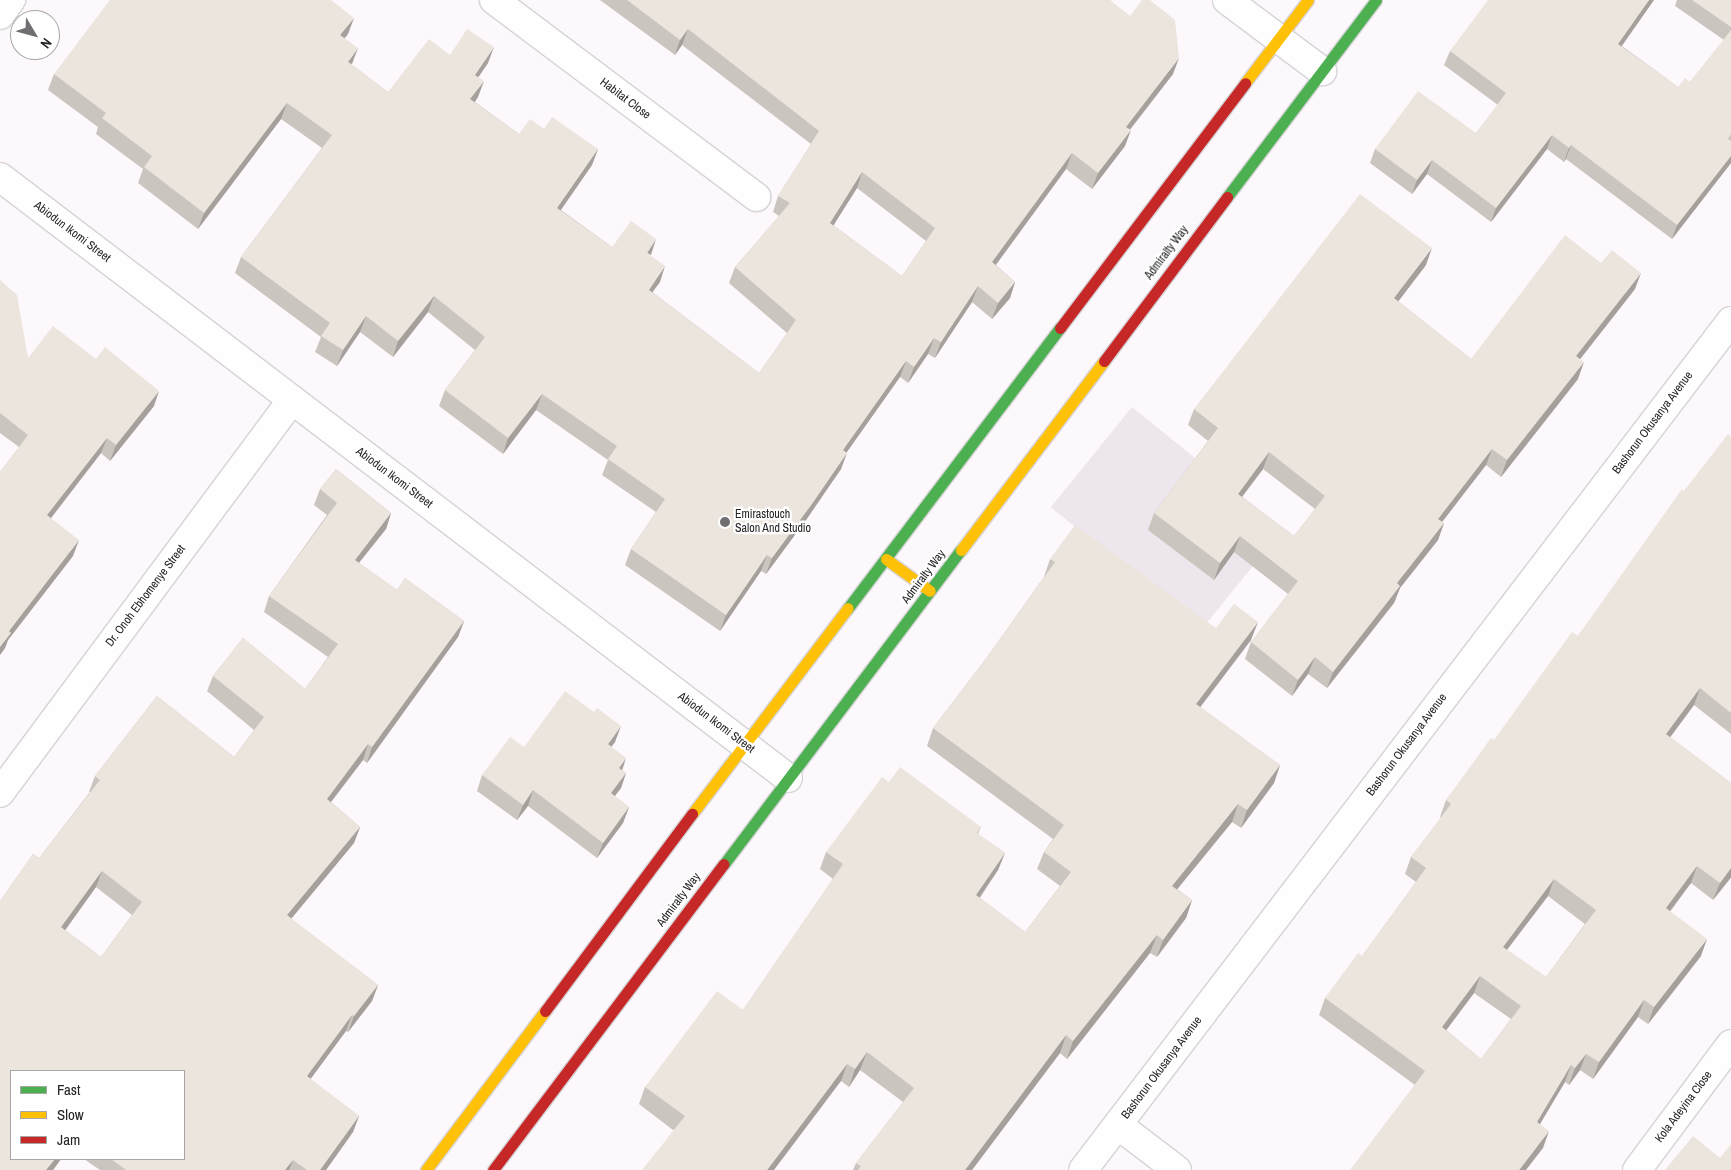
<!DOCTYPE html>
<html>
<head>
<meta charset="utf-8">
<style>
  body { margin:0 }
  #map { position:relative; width:1731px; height:1170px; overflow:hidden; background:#fcf8fc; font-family:"Archivo Narrow",sans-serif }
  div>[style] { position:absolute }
  .built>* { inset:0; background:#ede6ed; transform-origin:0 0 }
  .roads { filter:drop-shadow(1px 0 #d5d3d5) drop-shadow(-1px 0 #d5d3d5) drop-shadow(0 1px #d5d3d5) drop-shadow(0 -1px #d5d3d5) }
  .street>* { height:28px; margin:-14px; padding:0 14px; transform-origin:14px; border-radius:14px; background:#fffeff }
  .fast>* { height:11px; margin:-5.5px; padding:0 5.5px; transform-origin:5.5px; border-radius:5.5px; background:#4caf50 }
  .slow>* { height:11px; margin:-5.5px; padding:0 5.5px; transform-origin:5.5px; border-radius:5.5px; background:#ffc107 }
  .jam>* { height:11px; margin:-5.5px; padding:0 5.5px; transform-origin:5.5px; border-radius:5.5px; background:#c62828 }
  .wall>* { inset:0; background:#cbc5bf }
  .shaded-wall>* { inset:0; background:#a5a09b }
  .building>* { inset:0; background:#ece5de }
  .dots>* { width:14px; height:14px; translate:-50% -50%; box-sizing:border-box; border:2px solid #fff; border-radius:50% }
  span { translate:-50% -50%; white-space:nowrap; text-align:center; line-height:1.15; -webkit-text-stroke:4.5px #fff; paint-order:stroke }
  .street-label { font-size:12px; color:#252325 }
  .poi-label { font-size:12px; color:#252325 }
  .left { translate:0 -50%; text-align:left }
  .legend { position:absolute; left:10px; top:1070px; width:175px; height:90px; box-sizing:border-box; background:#fff; border:1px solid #a8a7a8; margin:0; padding:6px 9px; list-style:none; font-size:15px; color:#252325 }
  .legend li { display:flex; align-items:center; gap:10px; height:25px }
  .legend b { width:25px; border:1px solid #a8a7a8 }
  .north { position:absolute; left:10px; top:10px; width:50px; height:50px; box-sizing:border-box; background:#fff; border:1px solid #a8a7a8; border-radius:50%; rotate:127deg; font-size:14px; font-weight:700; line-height:20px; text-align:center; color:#252325 }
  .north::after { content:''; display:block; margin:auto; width:18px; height:22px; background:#706e70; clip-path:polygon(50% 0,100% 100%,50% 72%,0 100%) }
</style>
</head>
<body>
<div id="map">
  <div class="built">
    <div style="left:1132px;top:407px;width:194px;height:129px;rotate:39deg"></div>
  </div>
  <div class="roads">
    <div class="street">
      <div style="left:494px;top:0;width:328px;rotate:36.9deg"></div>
      <div style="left:1227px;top:0;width:119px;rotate:36.8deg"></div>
      <div style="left:0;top:15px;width:19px;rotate:-54deg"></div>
      <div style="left:0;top:177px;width:991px;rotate:37.33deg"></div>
      <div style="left:0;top:793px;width:490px;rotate:-53.4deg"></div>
      <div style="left:1118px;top:1125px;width:74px;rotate:37.3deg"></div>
      <div style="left:1083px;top:1170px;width:1068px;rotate:-52.65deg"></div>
      <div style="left:1637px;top:1170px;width:157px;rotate:-53.3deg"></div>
    </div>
    <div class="fast">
      <div style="left:1227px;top:197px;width:247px;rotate:-52.9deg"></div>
      <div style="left:848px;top:608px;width:351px;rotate:-52.9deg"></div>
      <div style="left:724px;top:864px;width:393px;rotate:-53deg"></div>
    </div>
    <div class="slow">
      <div style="left:1245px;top:83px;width:104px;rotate:-52.8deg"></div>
      <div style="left:961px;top:550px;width:237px;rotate:-52.9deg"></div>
      <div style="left:886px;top:559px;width:54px;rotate:36deg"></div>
      <div style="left:692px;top:814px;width:258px;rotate:-52.9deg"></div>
      <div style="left:426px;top:1170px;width:199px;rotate:-53.2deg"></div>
    </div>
    <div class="jam">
      <div style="left:1060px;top:328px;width:307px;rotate:-52.9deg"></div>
      <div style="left:1104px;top:361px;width:205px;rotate:-53.1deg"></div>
      <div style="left:545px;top:1011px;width:246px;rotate:-53.3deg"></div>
      <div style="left:493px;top:1170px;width:383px;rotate:-53deg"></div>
    </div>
  </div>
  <div class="wall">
    <div style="clip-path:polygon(evenodd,600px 0,1110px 0,1173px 74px,1130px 130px,1125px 146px,1092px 189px,1066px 169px,996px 265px,1015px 282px,1010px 298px,992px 319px,972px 302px,935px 358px,928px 354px,908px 383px,900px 377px,846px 453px,841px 469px,806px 520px,766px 574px,761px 571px,720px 631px,625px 565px,631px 549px,656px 512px,602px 475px,608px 460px,536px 410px,503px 454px,439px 406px,445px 390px,475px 350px,428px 312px,393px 357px,360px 332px,337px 366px,315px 352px,321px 337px,235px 273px,241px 257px,322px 148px,281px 119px,198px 229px,138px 183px,143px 169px,96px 134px,98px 127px,48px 90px,54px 74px,348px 34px,344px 39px,352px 65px,388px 92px,450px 55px,488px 63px,478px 77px,478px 97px,475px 102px,519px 134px,544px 129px,598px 149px,592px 165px,561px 210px,612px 247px,650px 256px,660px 282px,652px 292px,759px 373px,787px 333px,729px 283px,735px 267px,779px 216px,773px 212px,778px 196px,811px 144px,682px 45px,675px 55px,600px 0,857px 188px,926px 241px,902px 276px,833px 225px,857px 188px)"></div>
    <div style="clip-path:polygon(1654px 0,1622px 46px,1678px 87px,1690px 82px,1724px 40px,1675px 6px,1677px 0,1731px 0,1731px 163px,1672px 239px,1566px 159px,1564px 162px,1547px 149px,1491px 222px,1427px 174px,1412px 194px,1370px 163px,1375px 149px,1476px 133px,1498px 105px,1444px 65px,1450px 51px)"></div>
    <div style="clip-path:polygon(evenodd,1426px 265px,1398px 301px,1471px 359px,1635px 289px,1580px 359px,1578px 379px,1501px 477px,1486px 465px,1442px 522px,1444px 523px,1438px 540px,1400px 588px,1394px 603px,1327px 688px,1308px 674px,1292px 696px,1245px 659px,1251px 642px,1288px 594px,1234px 552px,1214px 580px,1148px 530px,1154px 513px,1208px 441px,1188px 425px,1194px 409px,1426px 265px,1263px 469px,1315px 509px,1294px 536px,1242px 497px,1263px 469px)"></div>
    <div style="clip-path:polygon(0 280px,28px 358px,154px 406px,110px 461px,101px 453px,51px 518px,73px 556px,8px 640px,5px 648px,0 655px,0 472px,19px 447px,0 433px)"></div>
    <div style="clip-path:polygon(evenodd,1731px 437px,1731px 734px,1694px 705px,1670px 737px,1731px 783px,1731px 878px,1713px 900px,1691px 883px,1670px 912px,1701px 956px,1648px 1024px,1638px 1017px,1593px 1079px,1580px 1070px,1569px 1085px,1565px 1082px,1540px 1124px,1543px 1148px,1415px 1085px,1319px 1015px,1325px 998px,1362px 956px,1416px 882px,1405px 874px,1411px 857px,1441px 818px,1440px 817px,1446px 800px,1578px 636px,1684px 491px,1731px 437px,1548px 896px,1585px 924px,1546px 977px,1507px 950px,1548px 896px,1731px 437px,1474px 993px,1511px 1019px,1481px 1059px,1446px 1030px,1474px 993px)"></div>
    <div style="clip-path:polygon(evenodd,336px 469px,391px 513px,386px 529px,359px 563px,397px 590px,405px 578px,464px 621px,458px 637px,367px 763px,363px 760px,331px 802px,360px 827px,354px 843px,291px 919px,378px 985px,372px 1001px,348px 1032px,346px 1031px,310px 1079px,359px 1116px,353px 1132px,326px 1170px,100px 1170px,84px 1159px,184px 1159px,184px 1071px,11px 1071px,11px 1159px,61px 1159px,53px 1170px,0 1170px,0 901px,33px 854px,39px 858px,90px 792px,89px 792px,95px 776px,157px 696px,234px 757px,254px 730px,207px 691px,213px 676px,243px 638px,305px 689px,328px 657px,264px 612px,269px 596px,327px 515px,314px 505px,320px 489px,336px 469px,96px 887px,132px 915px,101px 957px,65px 930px,96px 887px)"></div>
    <div style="clip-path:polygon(1050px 559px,1216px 628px,1251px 640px,1200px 707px,1280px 765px,1274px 783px,1241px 828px,1232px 822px,1177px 889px,1192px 900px,1186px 918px,1157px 957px,1150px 953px,1067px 1059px,1060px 1053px,972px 1170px,853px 1170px,856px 1163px,903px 1102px,860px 1070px,849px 1087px,841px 1081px,673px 1130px,639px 1104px,645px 1087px,743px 1010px,833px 879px,820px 869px,826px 852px,889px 782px,981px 827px,978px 834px,1005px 853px,998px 870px,980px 898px,1025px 932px,1060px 886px,1037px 869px,1044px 852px,1053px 839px,927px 746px,933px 728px,988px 656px,1044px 577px)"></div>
    <div style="clip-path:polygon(615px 742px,611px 747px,622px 770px,626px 773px,621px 788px,614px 796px,629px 807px,623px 823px,597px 858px,528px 806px,517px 820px,477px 791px,482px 775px,524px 747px)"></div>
  </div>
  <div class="shaded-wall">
    <div style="clip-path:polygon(1649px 0,1654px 0,1613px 58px,1618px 44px)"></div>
    <div style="clip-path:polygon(354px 18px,348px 34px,334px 51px,340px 35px)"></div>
    <div style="clip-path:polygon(688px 29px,682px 45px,675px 55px,680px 40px)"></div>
    <div style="clip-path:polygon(494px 47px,488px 63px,469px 91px,475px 75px)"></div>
    <div style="clip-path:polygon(358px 48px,352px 64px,348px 62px)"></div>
    <div style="clip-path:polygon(1179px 58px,1173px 74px,1120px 142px,1126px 127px)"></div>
    <div style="clip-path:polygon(484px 81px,478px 97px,465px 115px,470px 99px)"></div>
    <div style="clip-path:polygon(287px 103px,281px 119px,198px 229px,204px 213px)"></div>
    <div style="clip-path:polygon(1131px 130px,1125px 146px,1092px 189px,1098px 173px)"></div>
    <div style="clip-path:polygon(1552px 135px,1547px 149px,1491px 222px,1496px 208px)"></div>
    <div style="clip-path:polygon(1571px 145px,1566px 159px,1564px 162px,1569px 148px)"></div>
    <div style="clip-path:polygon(598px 149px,592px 165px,551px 224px,557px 208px)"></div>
    <div style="clip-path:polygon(1072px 153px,1066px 169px,986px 278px,992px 262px)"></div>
    <div style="clip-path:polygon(1731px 156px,1731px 163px,1672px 239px,1677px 225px)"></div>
    <div style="clip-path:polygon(1432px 160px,1427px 174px,1412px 194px,1417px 180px)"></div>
    <div style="clip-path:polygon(862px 172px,857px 188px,825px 239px,830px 223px)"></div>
    <div style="clip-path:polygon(656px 239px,651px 255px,647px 253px)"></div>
    <div style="clip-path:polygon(1432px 248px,1426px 265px,1388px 315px,1394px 298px)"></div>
    <div style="clip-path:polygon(665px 266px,660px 282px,643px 305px,649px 290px)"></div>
    <div style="clip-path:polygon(1641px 273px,1635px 289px,1570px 372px,1576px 356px)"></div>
    <div style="clip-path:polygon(1015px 282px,1010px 298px,992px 319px,998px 303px)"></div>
    <div style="clip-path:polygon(978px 286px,972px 302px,935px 358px,941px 342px)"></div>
    <div style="clip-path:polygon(434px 296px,428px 312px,393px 357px,398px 341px)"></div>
    <div style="clip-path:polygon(366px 316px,360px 332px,337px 366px,343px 350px)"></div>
    <div style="clip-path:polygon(934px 338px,928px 354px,908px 383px,914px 367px)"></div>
    <div style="clip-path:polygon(906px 361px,900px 377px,837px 466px,843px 450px)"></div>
    <div style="clip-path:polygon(1584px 362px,1578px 379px,1501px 477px,1507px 460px)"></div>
    <div style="clip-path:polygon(159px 391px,154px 406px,110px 461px,116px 445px)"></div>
    <div style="clip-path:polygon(542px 394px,536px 410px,503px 454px,508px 438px)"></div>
    <div style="clip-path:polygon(107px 438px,101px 453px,41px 531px,47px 515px)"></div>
    <div style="clip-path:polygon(1492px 449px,1486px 465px,1432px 535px,1438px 519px)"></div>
    <div style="clip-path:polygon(1269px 452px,1263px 469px,1232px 510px,1238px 494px)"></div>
    <div style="clip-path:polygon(847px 453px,841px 469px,806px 520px,766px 574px,772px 558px)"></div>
    <div style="clip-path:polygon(391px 513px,386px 529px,349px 575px,355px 560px)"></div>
    <div style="clip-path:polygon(1444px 523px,1438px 540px,1400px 588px,1394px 603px,1327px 688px,1333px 672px,1397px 583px)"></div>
    <div style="clip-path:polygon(1240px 536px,1234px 552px,1214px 580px,1220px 563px)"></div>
    <div style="clip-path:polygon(79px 540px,73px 556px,8px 640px,5px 648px,0 655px,0 647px,9px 631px)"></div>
    <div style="clip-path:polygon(767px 555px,761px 571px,720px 631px,726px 615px)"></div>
    <div style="clip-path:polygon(464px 621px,458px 637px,367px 763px,372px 747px)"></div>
    <div style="clip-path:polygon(1258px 622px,1251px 640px,1189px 722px,1196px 704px)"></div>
    <div style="clip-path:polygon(1315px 657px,1308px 674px,1292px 696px,1298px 680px)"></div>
    <div style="clip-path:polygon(1700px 688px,1694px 705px,1660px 751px,1666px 734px)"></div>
    <div style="clip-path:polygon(621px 726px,615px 742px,602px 759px,608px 744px)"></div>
    <div style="clip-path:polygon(368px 744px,363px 760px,321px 815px,327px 799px)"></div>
    <div style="clip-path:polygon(626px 758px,621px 774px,619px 768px)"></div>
    <div style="clip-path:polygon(1280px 765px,1274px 783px,1241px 828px,1247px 810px)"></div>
    <div style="clip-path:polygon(626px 773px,621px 788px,605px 809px,611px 793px)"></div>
    <div style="clip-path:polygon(533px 790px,528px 806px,517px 820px,523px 805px)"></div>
    <div style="clip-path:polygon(1238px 804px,1232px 822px,1166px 903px,1172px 886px)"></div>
    <div style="clip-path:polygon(629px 807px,623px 823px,597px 858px,603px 843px)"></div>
    <div style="clip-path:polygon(360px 827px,354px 843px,281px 931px,287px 915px)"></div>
    <div style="clip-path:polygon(1005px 853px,998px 870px,969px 912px,976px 895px)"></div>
    <div style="clip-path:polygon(1697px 866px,1691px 883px,1659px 925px,1666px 908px)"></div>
    <div style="clip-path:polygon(1731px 868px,1731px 877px,1713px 900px,1720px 883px)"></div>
    <div style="clip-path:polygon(102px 871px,96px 887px,56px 943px,61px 927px)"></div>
    <div style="clip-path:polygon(1554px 879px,1548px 896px,1496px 964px,1503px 947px)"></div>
    <div style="clip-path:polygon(1192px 900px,1186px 918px,1157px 957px,1163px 940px)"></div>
    <div style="clip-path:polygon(1157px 935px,1150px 953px,1067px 1059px,1073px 1041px)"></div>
    <div style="clip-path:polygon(1707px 939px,1701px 956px,1648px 1024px,1654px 1007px)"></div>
    <div style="clip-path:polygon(1480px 976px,1474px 993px,1436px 1044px,1442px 1027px)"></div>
    <div style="clip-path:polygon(378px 985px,372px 1001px,348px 1032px,354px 1016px)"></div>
    <div style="clip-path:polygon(1644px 1000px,1638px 1017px,1593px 1079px,1599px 1062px)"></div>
    <div style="clip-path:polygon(352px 1015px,346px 1031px,301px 1092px,307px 1076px)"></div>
    <div style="clip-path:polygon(1066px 1035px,1060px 1053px,972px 1170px,965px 1170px)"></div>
    <div style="clip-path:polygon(867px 1052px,860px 1070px,849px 1087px,855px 1069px)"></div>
    <div style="clip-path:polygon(1586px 1054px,1580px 1070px,1569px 1085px,1575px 1068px)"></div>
    <div style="clip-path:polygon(847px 1064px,841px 1081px,774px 1170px,767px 1170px)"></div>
    <div style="clip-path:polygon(1571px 1065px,1565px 1082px,1531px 1139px,1537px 1122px)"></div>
    <div style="clip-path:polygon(359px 1116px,353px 1132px,326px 1170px,320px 1170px)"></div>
    <div style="clip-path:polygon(1549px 1131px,1543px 1148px,1526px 1170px,1519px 1170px)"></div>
    <div style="clip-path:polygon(55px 1159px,61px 1159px,53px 1170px,46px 1170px)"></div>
    <div style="clip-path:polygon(293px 1160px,289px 1170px,285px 1170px)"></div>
  </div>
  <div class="building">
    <div style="clip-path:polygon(evenodd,110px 0,331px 0,354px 18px,340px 35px,358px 48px,348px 62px,388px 92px,429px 39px,450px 55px,467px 29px,494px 47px,475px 75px,484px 81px,470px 99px,519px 134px,530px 119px,544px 129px,552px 117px,598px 149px,557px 208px,612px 247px,631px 221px,656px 239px,647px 253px,665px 266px,649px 290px,759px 373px,796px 320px,735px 267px,790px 203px,778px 196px,819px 131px,688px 29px,680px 40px,627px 0,1110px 0,1130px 16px,1142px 0,1150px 0,1175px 20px,1179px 58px,1126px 127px,1131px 130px,1098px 173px,1072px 153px,992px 262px,1015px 282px,998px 303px,978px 286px,941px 342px,934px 338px,914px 367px,906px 361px,843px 450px,847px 453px,812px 504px,772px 558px,767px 555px,726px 615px,631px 549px,665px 499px,608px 459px,617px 446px,542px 394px,508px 438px,445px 390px,485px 337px,434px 296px,398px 341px,366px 316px,343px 350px,321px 336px,330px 323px,241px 257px,332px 135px,287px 103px,204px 213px,144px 167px,152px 156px,102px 118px,106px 113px,54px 74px,110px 0,862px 172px,935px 228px,902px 276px,830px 223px,862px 172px)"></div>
    <div style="clip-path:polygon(1488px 0,1649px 0,1618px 44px,1678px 87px,1685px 78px,1690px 82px,1731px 30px,1731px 134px,1728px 139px,1731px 141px,1731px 156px,1677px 225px,1571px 145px,1569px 148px,1552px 135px,1496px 208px,1432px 160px,1417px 180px,1375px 149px,1418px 91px,1476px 133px,1506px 93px,1450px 51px)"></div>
    <div style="clip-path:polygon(1692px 0,1731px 0,1731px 27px)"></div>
    <div style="clip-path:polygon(evenodd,1360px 194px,1432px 248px,1394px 298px,1471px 359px,1565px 235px,1601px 263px,1612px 250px,1641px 273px,1576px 356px,1584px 362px,1507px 460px,1492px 449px,1438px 519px,1444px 523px,1397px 583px,1400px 586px,1333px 672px,1315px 657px,1298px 680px,1251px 642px,1298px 581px,1240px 536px,1220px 563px,1154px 513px,1218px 428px,1194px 409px,1360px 194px,1269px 452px,1325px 496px,1294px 536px,1238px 494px,1269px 452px)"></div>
    <div style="clip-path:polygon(0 280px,17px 295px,28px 358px,53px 326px,96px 359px,105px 347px,159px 391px,116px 445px,107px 438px,47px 515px,79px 540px,9px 631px,11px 633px,0 647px,0 472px,28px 435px,0 413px)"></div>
    <div style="clip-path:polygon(evenodd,1728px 434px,1731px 437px,1731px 713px,1700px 688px,1666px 734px,1731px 783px,1731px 868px,1720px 883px,1697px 866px,1666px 908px,1707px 939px,1654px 1007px,1644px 1000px,1599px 1062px,1586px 1054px,1575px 1068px,1571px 1065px,1537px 1122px,1549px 1131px,1519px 1170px,1350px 1170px,1425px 1071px,1325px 998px,1358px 953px,1362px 956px,1426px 868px,1411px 857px,1451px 804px,1446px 800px,1491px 738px,1494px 740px,1572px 632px,1578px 636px,1682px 489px,1684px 491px,1728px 434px,1554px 879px,1596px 910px,1546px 977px,1503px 947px,1554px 879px,1728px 434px,1480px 976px,1521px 1006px,1481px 1059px,1442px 1027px,1480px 976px)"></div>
    <div style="clip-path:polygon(evenodd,336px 469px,391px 513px,355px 560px,397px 590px,405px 578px,464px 621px,372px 747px,368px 744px,327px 799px,360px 827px,287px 915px,378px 985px,354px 1016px,352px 1015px,307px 1076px,359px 1116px,320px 1170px,307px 1170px,293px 1160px,285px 1170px,126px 1170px,111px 1159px,184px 1159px,184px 1071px,11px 1071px,11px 1159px,55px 1159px,46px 1170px,0 1170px,0 901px,33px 854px,39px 858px,100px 780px,95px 776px,157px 696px,234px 757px,264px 717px,213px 676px,243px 638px,305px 689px,338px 644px,269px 596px,337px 503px,320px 489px,336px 469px,102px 871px,142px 902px,101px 957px,61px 927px,102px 871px)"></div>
    <div style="clip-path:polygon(1075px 525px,1216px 628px,1234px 604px,1258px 622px,1196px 704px,1280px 765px,1247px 810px,1238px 804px,1172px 886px,1192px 900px,1163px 940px,1157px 935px,1073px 1041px,1066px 1035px,965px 1170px,858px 1170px,861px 1166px,856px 1163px,914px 1088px,867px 1052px,855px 1069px,847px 1064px,767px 1170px,642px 1170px,685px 1116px,645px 1087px,717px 991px,743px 1010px,843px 864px,826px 852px,882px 777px,889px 782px,900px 767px,981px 827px,977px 833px,1005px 853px,976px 895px,1025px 932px,1071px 872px,1044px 852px,1064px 825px,933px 728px,988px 656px,1055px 562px,1050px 559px)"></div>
    <div style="clip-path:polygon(565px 691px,594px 712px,597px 708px,621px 726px,608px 744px,626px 758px,619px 768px,626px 773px,611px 793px,629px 807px,603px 843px,533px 790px,523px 805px,482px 775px,510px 737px,524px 747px)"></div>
    <div style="clip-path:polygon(1693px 1136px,1720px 1158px,1731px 1144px,1731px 1170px,1665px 1170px)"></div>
  </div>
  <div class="dots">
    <div style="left:725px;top:522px;background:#706e70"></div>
  </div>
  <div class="street-label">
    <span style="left:625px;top:99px;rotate:37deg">Habitat Close</span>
    <span style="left:72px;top:232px;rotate:37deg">Abiodun Ikomi Street</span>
    <span style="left:1167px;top:253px;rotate:-53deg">Admiralty Way</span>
    <span style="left:1653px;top:423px;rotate:-53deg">Bashorun Okusanya Avenue</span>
    <span style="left:394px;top:478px;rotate:37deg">Abiodun Ikomi Street</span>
    <span style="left:924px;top:577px;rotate:-53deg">Admiralty Way</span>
    <span style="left:146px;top:596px;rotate:-53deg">Dr. Onoh Ebhomenye Street</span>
    <span style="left:716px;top:723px;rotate:37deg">Abiodun Ikomi Street</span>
    <span style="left:1407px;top:745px;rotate:-53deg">Bashorun Okusanya Avenue</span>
    <span style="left:679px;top:900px;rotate:-53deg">Admiralty Way</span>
    <span style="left:1162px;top:1068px;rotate:-53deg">Bashorun Okusanya Avenue</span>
    <span style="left:1684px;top:1107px;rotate:-53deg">Kola Adeyina Close</span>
  </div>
  <div class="poi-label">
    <span class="left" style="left:735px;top:522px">Emirastouch<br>Salon And Studio</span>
  </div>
  <ul class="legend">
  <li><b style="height:6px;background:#4caf50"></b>Fast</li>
  <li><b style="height:6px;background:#ffc107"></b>Slow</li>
  <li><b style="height:6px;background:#c62828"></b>Jam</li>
  </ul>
  <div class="north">N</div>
</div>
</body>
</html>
